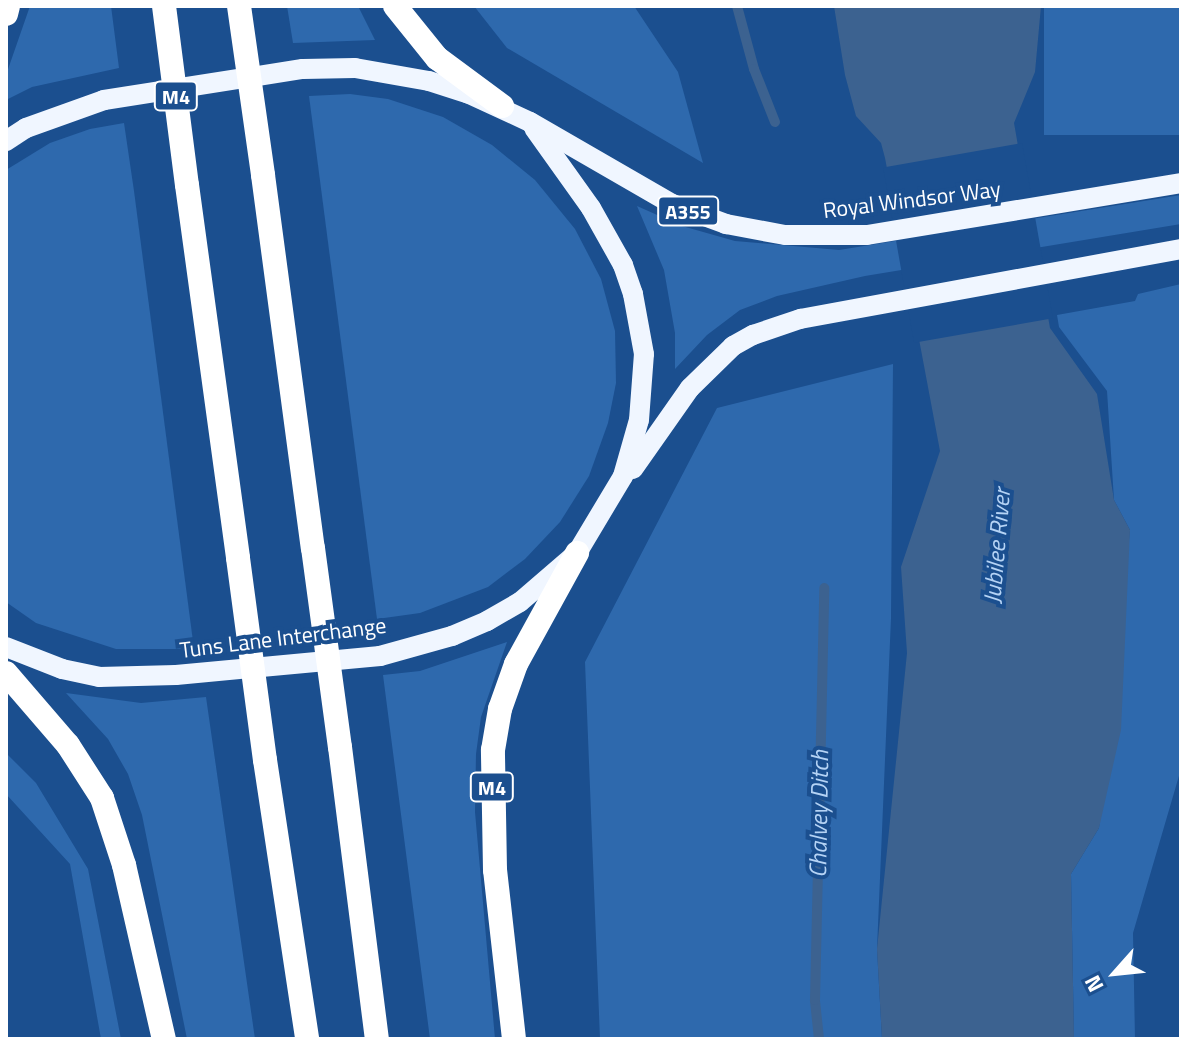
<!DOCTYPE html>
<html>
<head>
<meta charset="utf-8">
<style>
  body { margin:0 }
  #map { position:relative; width:1187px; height:1045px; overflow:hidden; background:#1b4f8f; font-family:"Titillium Web",sans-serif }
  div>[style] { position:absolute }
  .green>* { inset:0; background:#2e69ad; transform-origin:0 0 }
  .water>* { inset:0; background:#3c6290 }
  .pier>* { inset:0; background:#1b4f8f; transform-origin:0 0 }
  .stream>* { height:10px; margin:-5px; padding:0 5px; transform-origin:5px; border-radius:5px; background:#3c6290 }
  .major>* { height:20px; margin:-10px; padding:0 10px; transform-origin:10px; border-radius:10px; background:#f0f6ff }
  .highway>* { height:24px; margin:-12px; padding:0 12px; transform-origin:12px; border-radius:12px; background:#fff }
  .highway-bridge>* { height:24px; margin:-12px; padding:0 12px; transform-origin:12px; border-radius:12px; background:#fff }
  span { translate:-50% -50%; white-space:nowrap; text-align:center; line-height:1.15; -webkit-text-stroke:8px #1b4f8f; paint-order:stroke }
  .shield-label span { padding:2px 6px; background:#1b4f8f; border:2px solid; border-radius:6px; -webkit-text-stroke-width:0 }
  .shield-label { font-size:20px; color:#fff; font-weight:700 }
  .street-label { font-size:22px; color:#fff }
  .water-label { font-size:24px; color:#b5d3f5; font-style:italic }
  .frame { position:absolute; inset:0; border:8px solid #fff; pointer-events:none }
  .north { position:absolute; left:1075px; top:933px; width:80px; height:80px; -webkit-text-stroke:6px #1b4f8f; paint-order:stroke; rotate:243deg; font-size:22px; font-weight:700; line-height:32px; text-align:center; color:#fff }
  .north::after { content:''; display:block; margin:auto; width:28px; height:36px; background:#fff; clip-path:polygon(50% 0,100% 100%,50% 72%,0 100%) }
</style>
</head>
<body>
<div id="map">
  <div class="green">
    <div style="clip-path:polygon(30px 6px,111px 6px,119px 68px,32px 87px,6px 100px,6px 75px)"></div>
    <div style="clip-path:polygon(287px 6px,358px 6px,375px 40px,293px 43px)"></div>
    <div style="clip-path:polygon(474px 6px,634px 6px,678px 72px,703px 163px,507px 48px)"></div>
    <div style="left:1044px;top:6px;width:137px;height:129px"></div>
    <div style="clip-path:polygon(350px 94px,388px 99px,443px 117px,492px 145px,535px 180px,575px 229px,601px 279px,615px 331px,616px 383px,608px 423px,589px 476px,560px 522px,525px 559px,488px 587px,420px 613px,377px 619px,309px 96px)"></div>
    <div style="clip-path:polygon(124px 123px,134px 191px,194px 649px,116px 649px,36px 623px,6px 602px,6px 170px,50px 143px,90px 129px)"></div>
    <div style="clip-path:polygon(1181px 195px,1181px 224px,865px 276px,777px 296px,740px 310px,707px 335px,675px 369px,675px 333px,664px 270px,637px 206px,682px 226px,735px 241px,839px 250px)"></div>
    <div style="clip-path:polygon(1181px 284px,1181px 769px,1133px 933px,1135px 1039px,1074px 1039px,1071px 874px,1099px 828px,1130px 530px,1114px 500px,1107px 391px,1059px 327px,1057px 315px,1135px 301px,1138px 294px)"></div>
    <div style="clip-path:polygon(893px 364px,891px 618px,877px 949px,882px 1039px,600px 1039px,585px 662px,717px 408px)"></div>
    <div style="clip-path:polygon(507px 642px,481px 717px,476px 754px,475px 812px,495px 1039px,430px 1039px,383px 675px,420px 671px)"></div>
    <div style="clip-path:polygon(66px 693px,141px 703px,206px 697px,255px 1039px,187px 1039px,142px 815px,128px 774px,108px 739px)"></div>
    <div style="clip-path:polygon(6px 753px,36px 783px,88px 869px,121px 1039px,101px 1039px,70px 864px,6px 794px)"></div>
  </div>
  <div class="water">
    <div style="clip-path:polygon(834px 6px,1041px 6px,1035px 72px,1014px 123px,1050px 328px,1097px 394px,1114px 500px,1130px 530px,1121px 730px,1099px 828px,1071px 874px,1074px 1039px,882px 1039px,877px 949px,907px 653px,901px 567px,940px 451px,885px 158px,881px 143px,856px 116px,845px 75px)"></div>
  </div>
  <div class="pier">
    <div style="left:1022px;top:143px;width:178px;height:141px;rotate:80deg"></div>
  </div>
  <div class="stream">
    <div style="left:737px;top:6px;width:65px;rotate:74.9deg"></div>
    <div style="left:754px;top:69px;width:57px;rotate:68.4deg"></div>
    <div style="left:819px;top:1039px;width:39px;rotate:-96deg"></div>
    <div style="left:815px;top:1000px;width:412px;rotate:-88.7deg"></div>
  </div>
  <div class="major">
    <div style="left:6px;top:141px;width:24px;rotate:-33deg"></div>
    <div style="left:26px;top:128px;width:83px;rotate:-19.7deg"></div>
    <div style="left:104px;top:100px;width:201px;rotate:-8.9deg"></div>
    <div style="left:303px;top:69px;width:52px;rotate:-1.1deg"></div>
    <div style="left:355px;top:68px;width:75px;rotate:10deg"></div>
    <div style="left:429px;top:81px;width:40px;rotate:18deg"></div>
    <div style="left:467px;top:93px;width:69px;rotate:24.7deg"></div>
    <div style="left:530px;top:122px;width:164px;rotate:30deg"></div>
    <div style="left:672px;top:204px;width:58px;rotate:20.3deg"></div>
    <div style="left:726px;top:224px;width:60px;rotate:10.6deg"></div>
    <div style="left:785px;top:235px;width:82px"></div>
    <div style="left:867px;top:235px;width:318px;rotate:-9.4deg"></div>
    <div style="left:633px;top:469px;width:99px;rotate:-54.9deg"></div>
    <div style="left:690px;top:388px;width:60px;rotate:-44.3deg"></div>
    <div style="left:733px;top:346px;width:23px;rotate:-29deg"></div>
    <div style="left:753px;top:335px;width:50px;rotate:-18.8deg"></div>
    <div style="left:800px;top:319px;width:387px;rotate:-10.4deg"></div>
    <div style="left:6px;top:647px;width:60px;rotate:21.4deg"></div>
    <div style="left:62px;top:669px;width:38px;rotate:12deg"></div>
    <div style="left:99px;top:677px;width:77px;rotate:-1.5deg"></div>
    <div style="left:176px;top:675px;width:205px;rotate:-5.3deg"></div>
    <div style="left:380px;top:656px;width:75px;rotate:-15.5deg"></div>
    <div style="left:452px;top:636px;width:38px;rotate:-23deg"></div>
    <div style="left:487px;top:621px;width:38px;rotate:-30deg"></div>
    <div style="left:520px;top:602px;width:75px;rotate:-40.7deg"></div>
    <div style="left:577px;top:553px;width:90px;rotate:-59.1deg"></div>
    <div style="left:623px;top:476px;width:58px;rotate:-74.1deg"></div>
    <div style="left:639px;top:420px;width:66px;rotate:-85.7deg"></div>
    <div style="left:644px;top:354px;width:61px;rotate:-100.4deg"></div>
    <div style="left:633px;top:294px;width:31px;rotate:-109deg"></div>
    <div style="left:623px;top:265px;width:65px;rotate:-119.3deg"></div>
    <div style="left:591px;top:208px;width:98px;rotate:-125.5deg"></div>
  </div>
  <div class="highway">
    <div style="left:395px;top:6px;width:67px;rotate:51.1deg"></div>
    <div style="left:437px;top:58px;width:81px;rotate:36.4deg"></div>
    <div style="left:6px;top:14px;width:8px;rotate:-76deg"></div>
    <div style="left:263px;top:175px;width:376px;rotate:82.4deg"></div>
    <div style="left:187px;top:185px;width:376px;rotate:82.2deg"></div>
    <div style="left:6px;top:673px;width:95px;rotate:49.3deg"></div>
    <div style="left:68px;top:745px;width:63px;rotate:57.3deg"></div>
    <div style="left:102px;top:798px;width:71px;rotate:71.8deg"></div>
    <div style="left:124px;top:865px;width:179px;rotate:77.1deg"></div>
    <div style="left:340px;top:747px;width:294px;rotate:82.8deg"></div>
    <div style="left:265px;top:760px;width:282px;rotate:81.4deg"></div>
    <div style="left:514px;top:1039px;width:170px;rotate:-96.4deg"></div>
    <div style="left:495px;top:870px;width:120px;rotate:-91deg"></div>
    <div style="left:493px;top:750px;width:42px;rotate:-80.3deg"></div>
    <div style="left:500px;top:709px;width:48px;rotate:-70.4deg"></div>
    <div style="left:516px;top:664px;width:127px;rotate:-61.2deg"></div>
  </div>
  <div class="highway-bridge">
    <div style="left:164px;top:6px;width:180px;rotate:82.7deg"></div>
    <div style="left:239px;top:6px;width:171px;rotate:81.9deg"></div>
    <div style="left:313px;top:548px;width:201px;rotate:82.3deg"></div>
    <div style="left:238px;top:558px;width:204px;rotate:82.4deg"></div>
  </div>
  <div class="shield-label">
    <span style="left:176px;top:96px">M4</span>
    <span style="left:688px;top:211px">A355</span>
    <span style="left:492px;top:787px">M4</span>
  </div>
  <div class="street-label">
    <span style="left:912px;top:200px;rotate:-7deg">Royal Windsor Way</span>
    <span style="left:283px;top:638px;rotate:-7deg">Tuns Lane Interchange</span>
  </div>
  <div class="water-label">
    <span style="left:997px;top:546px;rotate:-85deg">Jubilee River</span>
    <span style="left:819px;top:814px;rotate:-89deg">Chalvey Ditch</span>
  </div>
  <div class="frame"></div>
  <div class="north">N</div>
</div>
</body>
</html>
